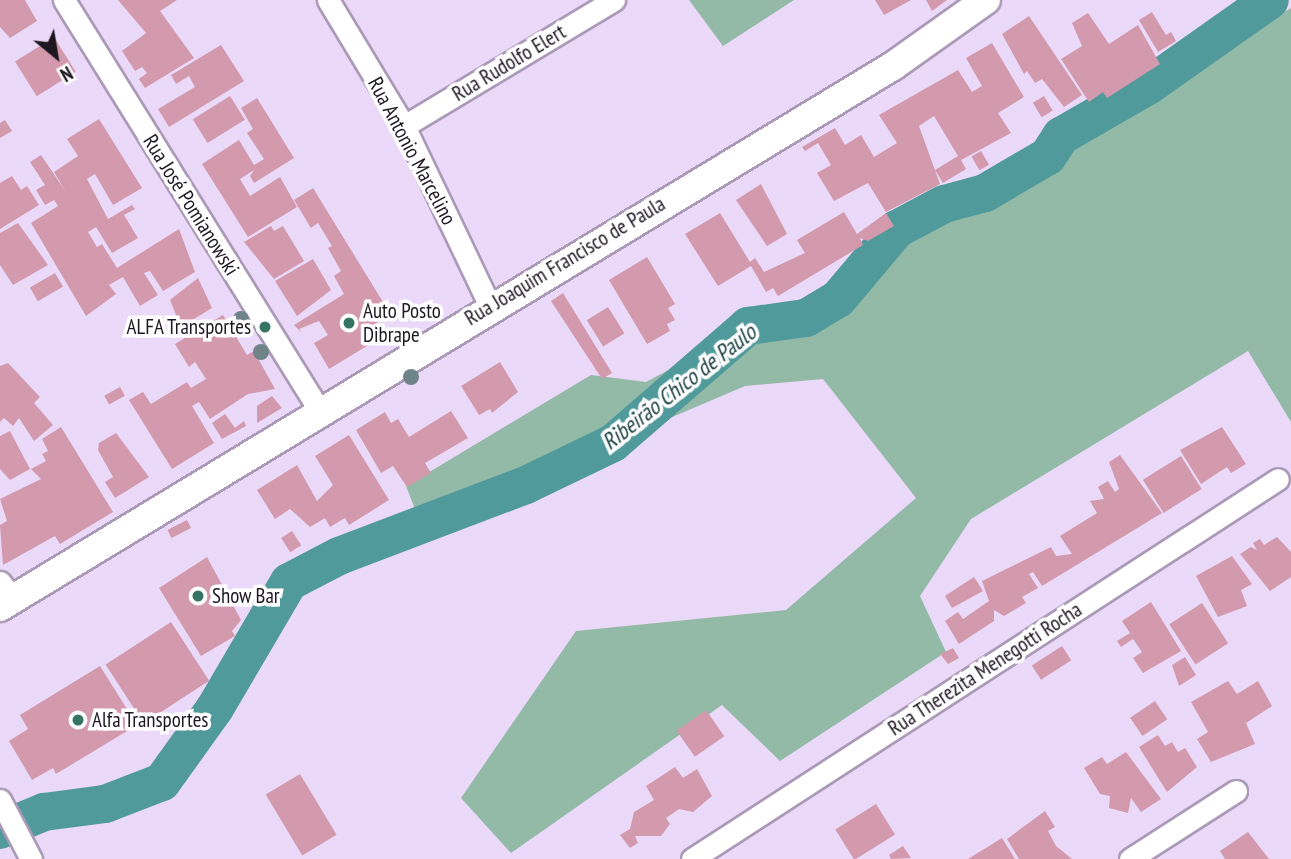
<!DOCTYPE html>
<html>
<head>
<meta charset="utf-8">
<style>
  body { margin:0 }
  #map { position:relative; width:1291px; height:859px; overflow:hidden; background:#ead9f8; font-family:"PT Sans Narrow",sans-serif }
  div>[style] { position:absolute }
  .green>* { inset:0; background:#92baa7 }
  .river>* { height:38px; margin:-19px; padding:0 19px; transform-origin:19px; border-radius:19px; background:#519a9c }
  .building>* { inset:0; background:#d39aad; transform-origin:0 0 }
  .roads { filter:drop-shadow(2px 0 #aa9ab7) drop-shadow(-2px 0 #aa9ab7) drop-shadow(0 2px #aa9ab7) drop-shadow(0 -2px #aa9ab7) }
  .street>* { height:21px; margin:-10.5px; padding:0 10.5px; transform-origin:10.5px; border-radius:10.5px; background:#fff }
  .secondary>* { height:28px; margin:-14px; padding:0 14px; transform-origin:14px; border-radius:14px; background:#fff }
  .trees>* { width:16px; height:16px; margin:-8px; border-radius:50%; background:#6f8488 }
  .dots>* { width:19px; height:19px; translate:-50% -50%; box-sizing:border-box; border:4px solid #fff; border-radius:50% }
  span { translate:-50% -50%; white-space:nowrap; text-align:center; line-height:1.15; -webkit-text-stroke:7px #fff; paint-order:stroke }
  .street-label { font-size:21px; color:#1d1721 }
  .poi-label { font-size:21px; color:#1d1721 }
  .left { translate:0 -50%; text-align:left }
  .right { translate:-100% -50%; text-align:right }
  .water-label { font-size:23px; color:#1b3f40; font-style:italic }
  .north { position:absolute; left:21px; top:21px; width:70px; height:70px; -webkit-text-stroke:5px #fff; paint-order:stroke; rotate:150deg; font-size:19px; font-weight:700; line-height:28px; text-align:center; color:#1d1721 }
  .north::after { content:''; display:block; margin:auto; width:24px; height:32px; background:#1d1721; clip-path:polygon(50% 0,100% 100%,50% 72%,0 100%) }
</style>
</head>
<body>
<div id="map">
  <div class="green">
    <div style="clip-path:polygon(689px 0,794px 0,723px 46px)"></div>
    <div style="clip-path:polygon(1291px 8px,1291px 422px,1248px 351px,971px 519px,920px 596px,946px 652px,780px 761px,722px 705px,511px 853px,461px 798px,576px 631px,786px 610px,916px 498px,823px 379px,745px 386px,421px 524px,406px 486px,591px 375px,646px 382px,809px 295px)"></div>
  </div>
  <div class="river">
    <div style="left:0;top:830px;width:48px;rotate:-22.2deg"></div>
    <div style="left:44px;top:812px;width:62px;rotate:-7.5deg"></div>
    <div style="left:105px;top:804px;width:61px;rotate:-21.1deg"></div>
    <div style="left:162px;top:782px;width:91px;rotate:-54.4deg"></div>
    <div style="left:215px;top:708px;width:146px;rotate:-59.6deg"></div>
    <div style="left:289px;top:582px;width:56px;rotate:-27.5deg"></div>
    <div style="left:339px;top:556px;width:200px;rotate:-20.8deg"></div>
    <div style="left:526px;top:485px;width:97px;rotate:-25.8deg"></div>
    <div style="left:613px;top:443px;width:179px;rotate:-40.9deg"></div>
    <div style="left:748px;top:326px;width:59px;rotate:-7.9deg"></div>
    <div style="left:806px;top:318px;width:37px;rotate:-31deg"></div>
    <div style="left:838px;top:299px;width:92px;rotate:-49.9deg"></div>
    <div style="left:897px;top:229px;width:53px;rotate:-28deg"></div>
    <div style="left:944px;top:204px;width:42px;rotate:-15deg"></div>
    <div style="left:985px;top:193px;width:73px;rotate:-30.4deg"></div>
    <div style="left:1048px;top:156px;width:24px;rotate:-57deg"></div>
    <div style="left:1061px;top:136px;width:100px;rotate:-29.9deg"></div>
    <div style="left:1148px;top:86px;width:149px;rotate:-35.2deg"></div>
  </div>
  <div class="building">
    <div style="clip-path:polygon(0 0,25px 0,37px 21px,10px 38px,0 27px)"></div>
    <div style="clip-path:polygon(118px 0,177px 0,160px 11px,194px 58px,145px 88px,139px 79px,147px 73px,142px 67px,135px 71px,122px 51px,146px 33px)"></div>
    <div style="clip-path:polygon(875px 0,911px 0,884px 15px)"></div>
    <div style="clip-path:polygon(926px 0,947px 0,932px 11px)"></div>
    <div style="clip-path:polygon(1152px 12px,1166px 35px,1171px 32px,1176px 41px,1158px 52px,1139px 20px)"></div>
    <div style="clip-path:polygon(1088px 13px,1109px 44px,1138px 25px,1160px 64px,1107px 98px,1103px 92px,1089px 102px,1061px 59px,1082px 46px,1072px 23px)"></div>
    <div style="clip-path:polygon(1029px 16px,1082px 95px,1064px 107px,1042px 79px,1035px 83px,1027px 71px,1024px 74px,1002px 34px)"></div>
    <div style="left:54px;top:37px;width:41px;height:46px;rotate:58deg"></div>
    <div style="clip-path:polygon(992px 43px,1024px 97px,998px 113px,1011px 133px,961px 160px,966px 169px,943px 183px,935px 170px,958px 156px,934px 116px,919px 126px,940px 184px,886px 212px,868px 183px,834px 201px,817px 173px,831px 165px,818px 143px,805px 151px,802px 147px,835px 128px,845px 145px,861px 135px,874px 157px,897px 143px,879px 115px,958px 70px,972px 92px,982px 86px,966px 58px)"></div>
    <div style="clip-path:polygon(221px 45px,244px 81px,169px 127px,158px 109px,195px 87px,189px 76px,176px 84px,171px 75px)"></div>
    <div style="left:230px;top:96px;width:28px;height:44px;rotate:58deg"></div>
    <div style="left:1044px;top:96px;width:17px;height:13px;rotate:59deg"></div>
    <div style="clip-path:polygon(257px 98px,294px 158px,254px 183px,250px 176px,254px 170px,240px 179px,250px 196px,280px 177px,297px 207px,248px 237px,202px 164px,239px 140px,254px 165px,264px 159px,247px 133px,253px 129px,241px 108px)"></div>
    <div style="clip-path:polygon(99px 119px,142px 188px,113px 205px,95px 174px,87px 179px,108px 219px,132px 205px,135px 209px,124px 215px,138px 238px,112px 253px,96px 227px,88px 232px,97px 247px,102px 244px,117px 268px,179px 229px,195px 272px,163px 291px,150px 271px,144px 273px,158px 295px,140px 306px,123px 277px,109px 285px,116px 294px,86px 316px,31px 223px,58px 206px,54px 200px,45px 205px,36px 190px,45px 185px,30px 162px,41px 155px,66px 192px,54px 172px,78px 156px,67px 139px)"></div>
    <div style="clip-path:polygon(5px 120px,12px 131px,0 138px,0 123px)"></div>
    <div style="left:981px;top:151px;width:16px;height:11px;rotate:60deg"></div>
    <div style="clip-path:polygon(12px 176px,21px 190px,27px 186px,39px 205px,0 229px,0 183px)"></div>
    <div style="clip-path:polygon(761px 184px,787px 234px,767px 246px,736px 200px)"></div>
    <div style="clip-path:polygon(313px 188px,383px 302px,370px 310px,385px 335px,329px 369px,314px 343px,328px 335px,319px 321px,299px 329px,302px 333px,294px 325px,344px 294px,334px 276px,341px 271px,328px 248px,332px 246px,318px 223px,311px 228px,294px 200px)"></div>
    <div style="clip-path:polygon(844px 212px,857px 234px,886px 213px,894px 226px,868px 241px,860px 238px,863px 245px,778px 296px,773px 288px,766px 292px,751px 266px,718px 286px,685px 234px,720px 213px,750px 262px,755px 258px,764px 272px,805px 253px,797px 240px)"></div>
    <div style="clip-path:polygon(18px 223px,48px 265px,13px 285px,0 265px,0 233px)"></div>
    <div style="clip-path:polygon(271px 226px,274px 231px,283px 226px,304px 261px,274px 279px,244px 242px)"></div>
    <div style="clip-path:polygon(647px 257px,675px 304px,668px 308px,675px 320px,667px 324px,670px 331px,647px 344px,609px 280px)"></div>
    <div style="clip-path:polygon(313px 259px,331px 290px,297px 316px,275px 281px)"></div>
    <div style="left:55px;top:273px;width:16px;height:29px;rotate:60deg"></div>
    <div style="clip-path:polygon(198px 278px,212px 308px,181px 327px,170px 300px)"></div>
    <div style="clip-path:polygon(563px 293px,612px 373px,602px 379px,551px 301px)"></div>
    <div style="left:608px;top:307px;width:31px;height:25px;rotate:58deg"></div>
    <div style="clip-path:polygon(223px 315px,247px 355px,254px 351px,275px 389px,248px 394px,210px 419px,199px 402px,192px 406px,214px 443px,172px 469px,129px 400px,143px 392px,151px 404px,187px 382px,191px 388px,206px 379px,195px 362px,189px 367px,175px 344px)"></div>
    <div style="clip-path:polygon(500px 362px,518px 392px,492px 413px,490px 409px,479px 415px,461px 386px)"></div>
    <div style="clip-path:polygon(8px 363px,40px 397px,34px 403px,53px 425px,34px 441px,19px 418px,13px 426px,4px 418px,0 422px,0 366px)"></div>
    <div style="left:120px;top:387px;width:10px;height:18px;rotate:61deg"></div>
    <div style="clip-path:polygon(272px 396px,282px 408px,257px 423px,257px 406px)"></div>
    <div style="clip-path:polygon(451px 411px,468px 438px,425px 463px,431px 473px,407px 487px,393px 466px,381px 473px,356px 430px,385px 412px,391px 423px,398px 419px,409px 437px)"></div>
    <div style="clip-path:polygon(225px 414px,235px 428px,244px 421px,246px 426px,222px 439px,212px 423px)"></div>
    <div style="clip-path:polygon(61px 427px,113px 512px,60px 544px,55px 536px,3px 565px,0 525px,7px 521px,0 499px,41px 479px,31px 469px,46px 461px,42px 454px,48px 451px,42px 439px)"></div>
    <div style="clip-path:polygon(1222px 427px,1246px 464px,1231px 473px,1227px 467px,1201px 484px,1180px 450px)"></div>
    <div style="clip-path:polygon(10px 431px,30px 469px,10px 480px,0 469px,0 436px)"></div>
    <div style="clip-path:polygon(116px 433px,149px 477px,115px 498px,105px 482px,113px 477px,98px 450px,99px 443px)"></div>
    <div style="clip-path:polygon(349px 435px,389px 500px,349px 525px,345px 518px,330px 527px,325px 518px,310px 527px,290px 509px,275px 519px,257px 490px,297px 465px,317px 501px,333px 485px,315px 456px)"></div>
    <div style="clip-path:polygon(1120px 455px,1162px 513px,1042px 586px,1033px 572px,1029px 574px,1038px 588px,1022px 597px,1026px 603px,1004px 616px,994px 610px,994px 621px,959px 644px,945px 621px,958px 612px,963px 619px,989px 601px,982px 581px,1051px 547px,1056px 556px,1072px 554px,1060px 536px,1097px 513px,1090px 501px,1104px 499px,1098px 487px,1108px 481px,1115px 492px,1119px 489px,1109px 462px)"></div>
    <div style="left:1181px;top:456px;width:39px;height:45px;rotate:58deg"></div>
    <div style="left:187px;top:520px;width:9px;height:22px;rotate:63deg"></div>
    <div style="left:292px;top:531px;width:17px;height:13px;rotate:57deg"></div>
    <div style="clip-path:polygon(1277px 537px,1291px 552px,1291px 577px,1270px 591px,1240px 554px,1251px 547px,1257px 550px,1253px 543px,1260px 539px,1264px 545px)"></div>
    <div style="clip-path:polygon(1232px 556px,1252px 584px,1241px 590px,1247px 606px,1218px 617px,1196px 576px)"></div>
    <div style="clip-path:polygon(207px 557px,241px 620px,232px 631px,235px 636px,201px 656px,159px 588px)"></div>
    <div style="clip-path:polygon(974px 577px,983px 591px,952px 608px,945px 596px)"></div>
    <div style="clip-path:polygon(1151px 602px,1181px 651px,1143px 673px,1133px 658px,1142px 652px,1133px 639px,1121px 647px,1117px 641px,1130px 633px,1122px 621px)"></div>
    <div style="left:1202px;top:603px;width:48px;height:39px;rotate:57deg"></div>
    <div style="left:171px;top:622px;width:70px;height:78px;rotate:57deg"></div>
    <div style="left:1062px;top:646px;width:17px;height:36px;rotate:57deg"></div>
    <div style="clip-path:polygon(953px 648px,959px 658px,948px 664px,940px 654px)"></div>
    <div style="clip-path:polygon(1185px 657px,1196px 675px,1179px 686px,1172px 665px)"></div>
    <div style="clip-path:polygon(100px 666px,137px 725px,56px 774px,53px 768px,32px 780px,9px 741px,28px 729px,20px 715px)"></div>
    <div style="clip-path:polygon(1228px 681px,1237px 694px,1258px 681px,1272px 706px,1246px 723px,1255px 744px,1211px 762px,1197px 739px,1208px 732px,1191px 702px)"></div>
    <div style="left:1155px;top:701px;width:22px;height:30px;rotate:56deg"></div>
    <div style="left:706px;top:710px;width:32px;height:36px;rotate:55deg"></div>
    <div style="clip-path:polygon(1158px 735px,1165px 746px,1172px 742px,1178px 752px,1185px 748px,1197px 767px,1167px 792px,1139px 747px)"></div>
    <div style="clip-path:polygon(1126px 752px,1161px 799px,1141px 812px,1131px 798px,1128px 813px,1109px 808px,1110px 796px,1100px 794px,1084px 768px,1102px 757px,1107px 764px)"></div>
    <div style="clip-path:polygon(675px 767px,683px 778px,697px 769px,712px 796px,693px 812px,679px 809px,666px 818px,670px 824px,661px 836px,635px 836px,638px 843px,630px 848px,620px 835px,630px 829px,634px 812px,654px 800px,646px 786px)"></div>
    <div style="left:300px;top:774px;width:71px;height:40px;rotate:59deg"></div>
    <div style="left:876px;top:804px;width:36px;height:48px;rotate:58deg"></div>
    <div style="clip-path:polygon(1045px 811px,1055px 827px,1048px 831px,1056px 846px,1072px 859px,1019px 859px,1007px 839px)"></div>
    <div style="clip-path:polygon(1248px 832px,1269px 859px,1225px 859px,1220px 851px)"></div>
    <div style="clip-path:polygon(1002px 838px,1015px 859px,968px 859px)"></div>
    <div style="clip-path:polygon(903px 846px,911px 858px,891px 859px,889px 855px)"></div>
  </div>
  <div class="roads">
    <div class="street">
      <div style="left:64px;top:0;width:483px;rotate:58.1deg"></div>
      <div style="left:328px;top:0;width:147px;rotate:58.9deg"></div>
      <div style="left:404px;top:126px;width:199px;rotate:64.5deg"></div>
      <div style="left:404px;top:126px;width:245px;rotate:-31deg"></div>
      <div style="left:0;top:582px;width:20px;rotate:53deg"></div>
      <div style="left:0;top:800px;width:67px;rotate:62.3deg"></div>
      <div style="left:692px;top:859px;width:698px;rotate:-32.96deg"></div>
      <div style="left:1130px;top:859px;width:126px;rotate:-32.7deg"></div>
    </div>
    <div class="secondary">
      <div style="left:0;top:607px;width:1044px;rotate:-31.21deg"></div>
      <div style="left:893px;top:66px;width:114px;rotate:-35.4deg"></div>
    </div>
  </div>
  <div class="trees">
    <div style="left:241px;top:319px"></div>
    <div style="left:261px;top:352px"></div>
    <div style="left:411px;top:377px"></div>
  </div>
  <div class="dots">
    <div style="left:349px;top:323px;background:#367564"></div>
    <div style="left:265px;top:327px;background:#367564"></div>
    <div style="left:198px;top:596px;background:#367564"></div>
    <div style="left:78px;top:720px;background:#367564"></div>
  </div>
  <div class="street-label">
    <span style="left:509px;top:63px;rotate:-31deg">Rua Rudolfo Elert</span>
    <span style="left:412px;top:151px;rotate:62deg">Rua Antonio Marcelino</span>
    <span style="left:191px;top:205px;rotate:58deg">Rua José Pomianowski</span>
    <span style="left:565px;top:261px;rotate:-31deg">Rua Joaquim Francisco de Paula</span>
    <span style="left:985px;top:669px;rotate:-33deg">Rua Therezita Menegotti Rocha</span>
  </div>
  <div class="poi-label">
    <span class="left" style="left:363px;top:323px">Auto Posto<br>Dibrape</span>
    <span class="right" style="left:251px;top:327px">ALFA Transportes</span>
    <span class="left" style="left:212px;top:596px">Show Bar</span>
    <span class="left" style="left:92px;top:720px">Alfa Transportes</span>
  </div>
  <div class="water-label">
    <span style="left:679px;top:387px;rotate:-38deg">Ribeirão Chico de Paulo</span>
  </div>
  <div class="north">N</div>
</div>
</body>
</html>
